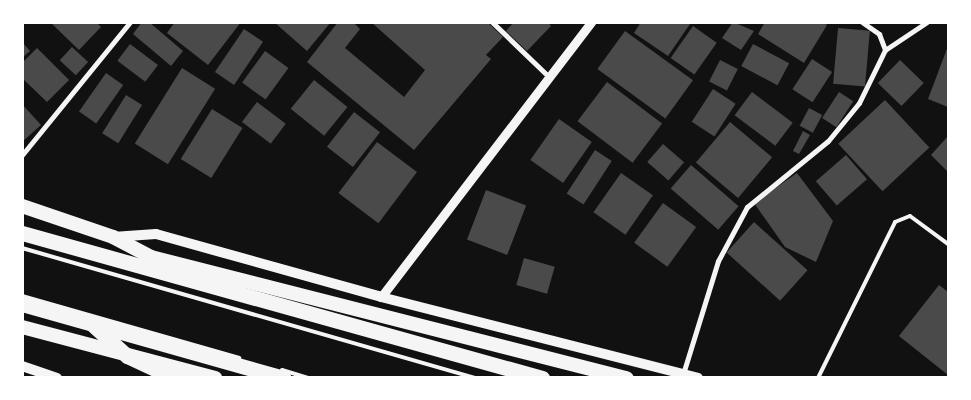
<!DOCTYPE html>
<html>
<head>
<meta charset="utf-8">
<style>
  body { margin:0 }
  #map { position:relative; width:971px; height:400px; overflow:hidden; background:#111; font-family:"Work Sans",sans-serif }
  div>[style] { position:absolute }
  .building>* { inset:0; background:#4a4a4a; transform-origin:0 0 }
  .service>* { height:4px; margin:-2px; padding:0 2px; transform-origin:2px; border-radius:2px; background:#f5f5f5 }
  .minor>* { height:5px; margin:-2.5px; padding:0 2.5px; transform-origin:2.5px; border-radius:2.5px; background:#f5f5f5 }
  .tertiary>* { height:9px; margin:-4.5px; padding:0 4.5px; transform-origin:4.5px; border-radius:4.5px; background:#f5f5f5 }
  .secondary>* { height:10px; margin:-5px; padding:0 5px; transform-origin:5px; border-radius:5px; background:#f5f5f5 }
  .trunk>* { height:14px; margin:-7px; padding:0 7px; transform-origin:7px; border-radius:7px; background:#f5f5f5 }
  .motorway>* { height:15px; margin:-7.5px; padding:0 7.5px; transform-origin:7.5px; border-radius:7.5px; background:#f5f5f5 }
  span { translate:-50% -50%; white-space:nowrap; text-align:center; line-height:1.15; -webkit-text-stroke:5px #fff; paint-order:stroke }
  .frame { position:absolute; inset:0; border:24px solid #fff; pointer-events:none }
</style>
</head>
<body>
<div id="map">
  <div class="building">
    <div style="clip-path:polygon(50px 22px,96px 22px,101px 27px,79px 50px)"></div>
    <div style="clip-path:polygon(142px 22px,149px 22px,183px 51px,171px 66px,133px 34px)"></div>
    <div style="clip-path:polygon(175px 22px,241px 22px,208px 65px,167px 33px)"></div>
    <div style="clip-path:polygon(274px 22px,331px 22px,307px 51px)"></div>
    <div style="clip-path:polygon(338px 22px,353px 22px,360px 29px,345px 48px,404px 97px,425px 70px,371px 22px,487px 22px,503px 37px,486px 55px,491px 59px,414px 150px,307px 62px)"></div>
    <div style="clip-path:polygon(514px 22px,548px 22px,551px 26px,527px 51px,506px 31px)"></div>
    <div style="clip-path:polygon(641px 22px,689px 22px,690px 24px,668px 56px,634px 33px)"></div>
    <div style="clip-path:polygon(733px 22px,754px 31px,741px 50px,722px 38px)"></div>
    <div style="clip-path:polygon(765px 22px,823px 22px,827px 25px,804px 63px,758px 34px)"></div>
    <div style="left:693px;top:26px;width:29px;height:39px;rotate:35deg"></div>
    <div style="left:838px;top:28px;width:32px;height:56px;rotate:5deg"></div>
    <div style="left:244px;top:29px;width:23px;height:52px;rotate:34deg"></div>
    <div style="left:625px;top:31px;width:84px;height:47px;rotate:36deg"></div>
    <div style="clip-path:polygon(22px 42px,30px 51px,22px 58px)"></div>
    <div style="left:130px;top:44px;width:35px;height:21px;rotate:37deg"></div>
    <div style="left:753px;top:44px;width:41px;height:25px;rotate:28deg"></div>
    <div style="clip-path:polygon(948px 46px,948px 107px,928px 99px)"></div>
    <div style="left:72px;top:47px;width:22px;height:18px;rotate:43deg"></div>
    <div style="clip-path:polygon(37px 48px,69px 80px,47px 102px,22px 78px,22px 63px)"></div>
    <div style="left:265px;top:51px;width:29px;height:39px;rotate:36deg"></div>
    <div style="left:812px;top:59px;width:24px;height:36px;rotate:33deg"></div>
    <div style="left:720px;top:60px;width:20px;height:24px;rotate:27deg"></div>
    <div style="left:900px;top:60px;width:33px;height:32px;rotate:44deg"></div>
    <div style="left:182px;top:68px;width:39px;height:89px;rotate:32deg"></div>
    <div style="left:106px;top:73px;width:21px;height:47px;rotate:35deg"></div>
    <div style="left:314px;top:80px;width:43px;height:37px;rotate:39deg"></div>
    <div style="left:607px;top:82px;width:69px;height:49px;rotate:37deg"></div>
    <div style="left:713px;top:89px;width:27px;height:39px;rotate:33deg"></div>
    <div style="left:752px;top:92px;width:51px;height:29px;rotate:37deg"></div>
    <div style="left:839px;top:92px;width:17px;height:31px;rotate:33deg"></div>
    <div style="left:126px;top:95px;width:19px;height:45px;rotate:32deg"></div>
    <div style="left:885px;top:100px;width:65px;height:64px;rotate:47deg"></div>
    <div style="left:257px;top:102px;width:36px;height:25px;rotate:37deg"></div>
    <div style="clip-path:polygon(22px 104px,41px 125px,22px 142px)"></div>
    <div style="left:809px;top:108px;width:15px;height:20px;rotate:28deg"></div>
    <div style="left:212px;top:109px;width:36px;height:59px;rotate:32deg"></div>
    <div style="left:354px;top:112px;width:33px;height:44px;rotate:38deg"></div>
    <div style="left:559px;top:119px;width:40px;height:50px;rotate:35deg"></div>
    <div style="left:730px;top:122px;width:55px;height:53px;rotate:40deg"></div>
    <div style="clip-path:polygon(803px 131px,810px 135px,799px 154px,793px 151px)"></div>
    <div style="clip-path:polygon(948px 136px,948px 172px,931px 155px)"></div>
    <div style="left:377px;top:142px;width:50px;height:64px;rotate:37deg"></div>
    <div style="left:663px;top:144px;width:28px;height:24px;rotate:41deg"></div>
    <div style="left:595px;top:150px;width:20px;height:52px;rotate:33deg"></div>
    <div style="left:846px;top:155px;width:32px;height:40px;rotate:49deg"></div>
    <div style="left:691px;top:165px;width:63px;height:31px;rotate:41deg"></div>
    <div style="left:621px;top:173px;width:39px;height:48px;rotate:35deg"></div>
    <div style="clip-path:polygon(797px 173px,833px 221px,816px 262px,785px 247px,754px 203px)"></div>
    <div style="left:486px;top:190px;width:43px;height:53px;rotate:21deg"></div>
    <div style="left:663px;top:203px;width:41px;height:49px;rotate:36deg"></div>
    <div style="left:754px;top:222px;width:72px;height:41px;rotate:42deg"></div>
    <div style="left:524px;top:258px;width:32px;height:28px;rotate:16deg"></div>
    <div style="clip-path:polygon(939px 285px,948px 292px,948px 375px,899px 336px)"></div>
  </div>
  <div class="service">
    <div style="left:22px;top:248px;width:472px;rotate:16deg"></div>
    <div style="left:22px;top:296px;width:226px;rotate:15.9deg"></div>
    <div style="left:282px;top:370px;width:28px;rotate:17deg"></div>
    <div style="left:818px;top:378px;width:174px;rotate:-63.7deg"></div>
    <div style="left:895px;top:222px;width:16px;rotate:-22deg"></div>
    <div style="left:910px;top:216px;width:47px;rotate:36.4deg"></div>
  </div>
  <div class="minor">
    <div style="left:492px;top:22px;width:76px;rotate:43.9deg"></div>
    <div style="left:862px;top:22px;width:21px;rotate:35deg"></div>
    <div style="left:879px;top:34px;width:17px;rotate:69deg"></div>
    <div style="left:885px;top:50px;width:50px;rotate:-33.7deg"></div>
    <div style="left:22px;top:155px;width:171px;rotate:-50.9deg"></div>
    <div style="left:683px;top:374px;width:118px;rotate:-72.8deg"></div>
    <div style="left:718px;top:261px;width:61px;rotate:-61.8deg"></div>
    <div style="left:747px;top:207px;width:104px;rotate:-39.2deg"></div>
    <div style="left:828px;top:141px;width:49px;rotate:-50.8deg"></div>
    <div style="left:859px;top:103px;width:59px;rotate:-63.9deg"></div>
  </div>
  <div class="tertiary">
    <div style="left:381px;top:297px;width:346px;rotate:-52.6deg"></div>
  </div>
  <div class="secondary">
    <div style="left:113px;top:237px;width:43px;rotate:-4deg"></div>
    <div style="left:156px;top:234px;width:234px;rotate:15.6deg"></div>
    <div style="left:381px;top:297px;width:327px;rotate:14.3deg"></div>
    <div style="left:22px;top:366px;width:37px;rotate:19deg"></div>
  </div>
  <div class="trunk">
    <div style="left:22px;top:206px;width:96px;rotate:18.8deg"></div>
    <div style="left:113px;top:237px;width:43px;rotate:27.8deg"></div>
    <div style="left:151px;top:257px;width:491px;rotate:14.3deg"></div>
    <div style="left:22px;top:327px;width:200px;rotate:14.8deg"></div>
  </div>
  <div class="motorway">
    <div style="left:22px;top:233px;width:540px;rotate:15.58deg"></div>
    <div style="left:22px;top:304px;width:272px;rotate:15.8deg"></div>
    <div style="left:94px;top:326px;width:45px;rotate:42.3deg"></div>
    <div style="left:127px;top:356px;width:52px;rotate:25.1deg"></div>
  </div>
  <div class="frame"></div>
</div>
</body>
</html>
